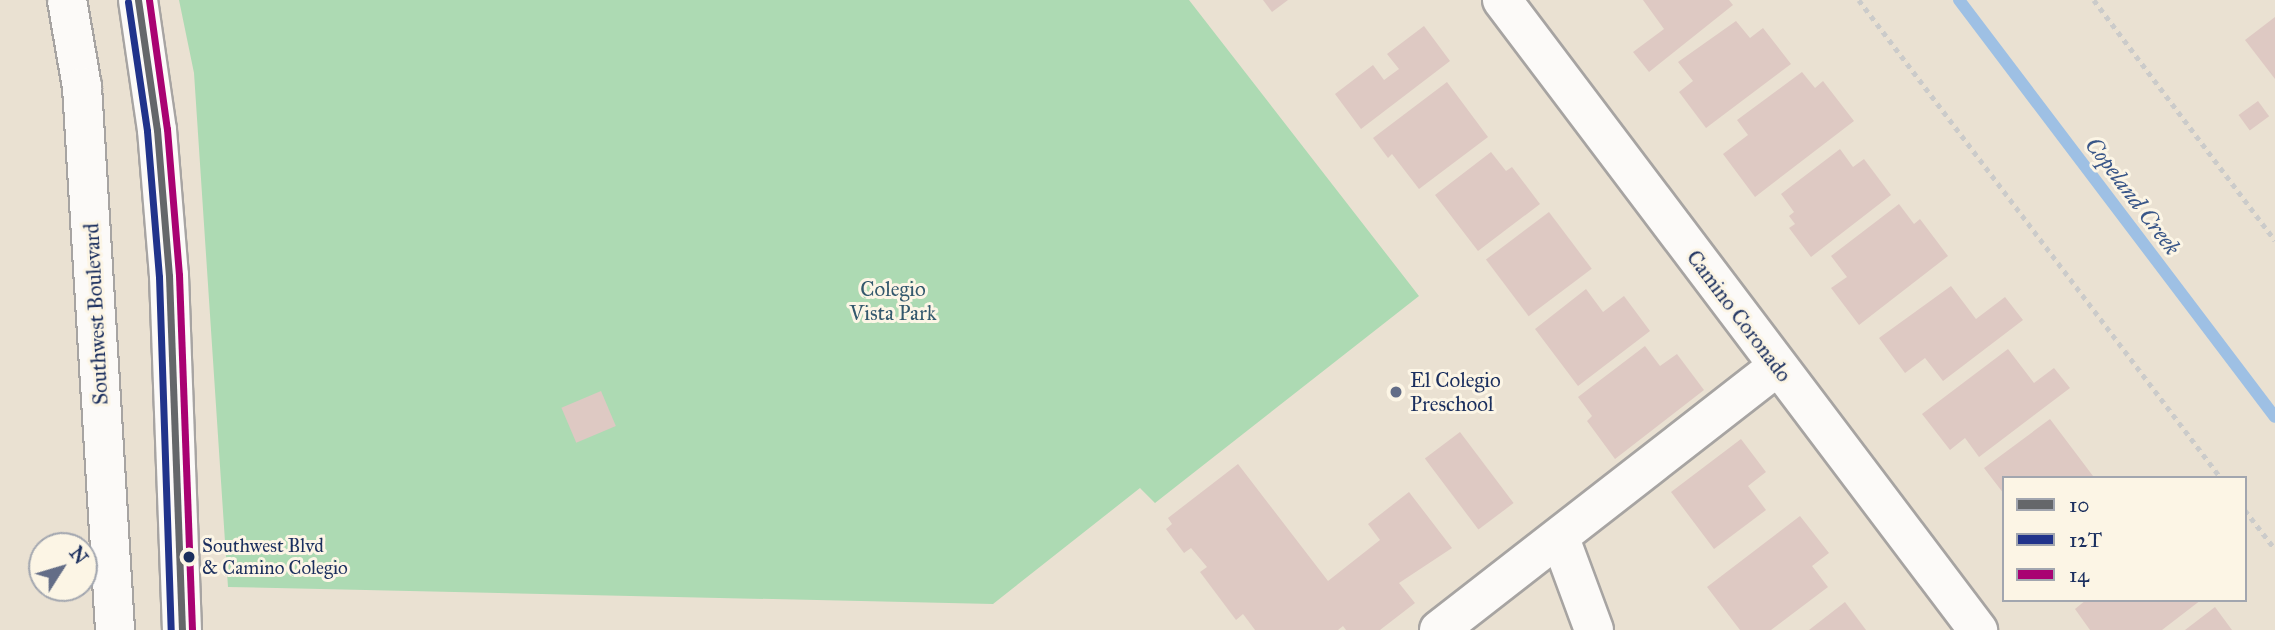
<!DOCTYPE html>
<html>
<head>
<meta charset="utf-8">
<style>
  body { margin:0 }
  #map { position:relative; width:2275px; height:630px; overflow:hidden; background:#eae1d2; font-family:"IM FELL Great Primer",serif }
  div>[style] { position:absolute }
  .green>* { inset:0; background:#addab3 }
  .stream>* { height:12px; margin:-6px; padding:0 6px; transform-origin:6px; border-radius:6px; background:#9ec0e4 }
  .building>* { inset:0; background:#dec9c3; transform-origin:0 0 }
  .path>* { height:4.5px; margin-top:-2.25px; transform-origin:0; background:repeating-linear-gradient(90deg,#cbcbca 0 5px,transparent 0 10px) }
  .roads { filter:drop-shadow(2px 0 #a7a4a2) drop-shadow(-2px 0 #a7a4a2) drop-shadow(0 2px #a7a4a2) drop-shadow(0 -2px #a7a4a2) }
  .minor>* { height:38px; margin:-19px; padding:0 19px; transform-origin:19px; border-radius:19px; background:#fcfaf8 }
  .bus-1>* { height:7px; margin:-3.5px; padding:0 3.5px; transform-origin:3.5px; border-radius:3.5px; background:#65676a }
  .bus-2>* { height:7px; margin:-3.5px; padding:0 3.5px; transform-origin:3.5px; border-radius:3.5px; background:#21338b }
  .bus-3>* { height:7px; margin:-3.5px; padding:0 3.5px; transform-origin:3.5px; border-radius:3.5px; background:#a90272 }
  .dots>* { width:19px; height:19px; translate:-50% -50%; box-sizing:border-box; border:4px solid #fcf5e5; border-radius:50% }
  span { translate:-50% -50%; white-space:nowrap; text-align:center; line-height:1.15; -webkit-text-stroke:6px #fcf5e5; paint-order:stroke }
  .bus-label { font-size:19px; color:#1b2f5e }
  .left { translate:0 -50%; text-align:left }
  .park-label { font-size:21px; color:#33586d }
  .street-label { font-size:21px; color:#1b2f5e }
  .poi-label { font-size:21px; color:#1b2f5e }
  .water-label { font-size:23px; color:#395688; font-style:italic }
  .legend { position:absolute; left:2002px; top:476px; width:245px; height:126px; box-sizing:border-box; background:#fcf5e5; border:2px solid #a2a6af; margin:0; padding:9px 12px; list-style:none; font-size:21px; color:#1b2f5e }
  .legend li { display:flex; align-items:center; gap:14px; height:35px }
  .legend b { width:35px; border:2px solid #a2a6af }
  .north { position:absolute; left:28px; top:532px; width:70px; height:70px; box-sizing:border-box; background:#fcf5e5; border:2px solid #a2a6af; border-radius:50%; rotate:53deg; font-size:19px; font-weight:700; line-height:28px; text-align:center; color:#1b2f5e }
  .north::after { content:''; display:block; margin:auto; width:24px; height:32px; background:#636d87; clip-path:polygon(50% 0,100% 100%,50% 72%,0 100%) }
</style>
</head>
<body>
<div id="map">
  <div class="green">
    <div style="clip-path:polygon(179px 0,1189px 0,1419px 296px,1155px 503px,1140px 488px,993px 604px,228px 587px,194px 73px)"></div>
  </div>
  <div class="stream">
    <div style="left:1959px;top:0;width:523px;rotate:52.85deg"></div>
  </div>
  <div class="building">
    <div style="clip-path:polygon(1263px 0,1288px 0,1272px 12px)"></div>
    <div style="clip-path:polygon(1643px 0,1729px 0,1733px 5px,1649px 72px,1633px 52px,1664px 29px)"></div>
    <div style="clip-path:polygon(2275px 17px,2275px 79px,2245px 40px)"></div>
    <div style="clip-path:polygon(1736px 21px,1750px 38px,1763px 28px,1791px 64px,1706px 128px,1679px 92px,1693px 81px,1678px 62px)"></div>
    <div style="clip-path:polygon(1424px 26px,1450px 61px,1361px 129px,1335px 94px,1373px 65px,1384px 80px,1399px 69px,1387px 54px)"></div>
    <div style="clip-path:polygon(1802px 72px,1815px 88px,1823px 81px,1854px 121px,1755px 197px,1723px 154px,1748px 135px,1737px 120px)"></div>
    <div style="clip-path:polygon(1447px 82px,1488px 137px,1419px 189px,1392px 154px,1388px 158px,1373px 138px)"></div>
    <div style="left:2258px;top:101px;width:19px;height:24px;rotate:54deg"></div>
    <div style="clip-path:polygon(1840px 149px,1853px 167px,1864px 159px,1891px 195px,1811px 257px,1789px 228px,1795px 224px,1789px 216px,1794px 212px,1781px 194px)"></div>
    <div style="clip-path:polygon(1491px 152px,1506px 171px,1512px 167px,1540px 204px,1478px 251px,1435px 195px)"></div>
    <div style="clip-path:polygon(1899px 204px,1914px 224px,1920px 219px,1948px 256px,1859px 325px,1831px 288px,1847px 277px,1831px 256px)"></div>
    <div style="left:1549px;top:212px;width:71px;height:79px;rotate:53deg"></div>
    <div style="clip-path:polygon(1951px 286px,1976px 319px,2005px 297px,2023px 320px,1943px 381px,1925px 358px,1905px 373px,1879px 338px)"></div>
    <div style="clip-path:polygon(1586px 289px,1603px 312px,1624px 296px,1650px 331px,1578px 386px,1535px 329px)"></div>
    <div style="clip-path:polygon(1645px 346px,1660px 366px,1677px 354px,1704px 390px,1615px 459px,1587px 421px,1592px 416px,1578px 397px)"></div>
    <div style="clip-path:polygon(2008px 349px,2034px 383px,2054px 368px,2070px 388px,1979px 457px,1965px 438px,1950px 450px,1922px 414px)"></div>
    <div style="left:601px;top:391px;width:38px;height:43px;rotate:67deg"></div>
    <div style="clip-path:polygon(2050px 419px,2093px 476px,2004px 478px,2004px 494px,1984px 468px)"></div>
    <div style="left:1460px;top:432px;width:89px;height:44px;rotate:53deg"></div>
    <div style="clip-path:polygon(1741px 439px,1766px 472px,1748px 486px,1766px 510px,1714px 549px,1671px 492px)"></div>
    <div style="clip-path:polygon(1238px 464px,1328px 581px,1380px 540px,1368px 524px,1409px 492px,1452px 548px,1399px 583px,1415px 603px,1380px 630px,1346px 630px,1343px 626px,1338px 630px,1255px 630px,1243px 614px,1236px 620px,1200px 572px,1207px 567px,1191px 548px,1184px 553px,1166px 529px,1172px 524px,1168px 518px)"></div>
    <div style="clip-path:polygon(1800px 516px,1829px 553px,1812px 566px,1828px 587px,1771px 630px,1740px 630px,1707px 587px)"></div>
    <div style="clip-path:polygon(2086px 600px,2201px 600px,2162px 630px,2090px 630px,2075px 609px)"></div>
    <div style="clip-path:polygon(1845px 602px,1866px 630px,1809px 630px)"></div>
    <div style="clip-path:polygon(2215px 607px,2232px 630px,2185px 630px)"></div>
  </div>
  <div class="path">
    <div style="left:1859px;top:0;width:600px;rotate:52.86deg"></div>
    <div style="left:2094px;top:0;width:301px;rotate:53deg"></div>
    <div style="left:2245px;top:510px;width:49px;rotate:52.4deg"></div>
  </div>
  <div class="roads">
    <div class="minor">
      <div style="left:67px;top:0;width:88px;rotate:80.2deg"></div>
      <div style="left:82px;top:87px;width:544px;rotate:86.52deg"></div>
      <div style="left:138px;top:0;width:131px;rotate:81.7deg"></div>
      <div style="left:157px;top:130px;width:146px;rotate:85.3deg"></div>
      <div style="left:169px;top:276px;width:354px;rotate:87.9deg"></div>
      <div style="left:1502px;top:0;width:790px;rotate:52.93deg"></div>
      <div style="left:1560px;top:538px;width:98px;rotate:69.7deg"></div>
      <div style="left:1439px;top:630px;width:428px;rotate:-37.9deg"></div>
    </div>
  </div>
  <div class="bus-1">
    <div style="left:138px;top:0;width:131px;rotate:81.7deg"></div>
    <div style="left:157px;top:130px;width:146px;rotate:85.3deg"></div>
    <div style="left:169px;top:276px;width:354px;rotate:87.9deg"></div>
  </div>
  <div class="bus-2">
    <div style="left:128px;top:2px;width:130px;rotate:81.6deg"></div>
    <div style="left:147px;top:131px;width:146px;rotate:85.3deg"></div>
    <div style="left:159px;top:277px;width:353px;rotate:88.1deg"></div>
  </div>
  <div class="bus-3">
    <div style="left:149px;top:0;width:130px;rotate:82.1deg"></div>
    <div style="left:167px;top:129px;width:146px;rotate:85.3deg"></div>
    <div style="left:179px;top:275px;width:355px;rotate:87.9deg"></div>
  </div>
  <div class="dots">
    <div style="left:1396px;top:392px;background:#636d87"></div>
    <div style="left:189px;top:557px;background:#1b2f5e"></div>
  </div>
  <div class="bus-label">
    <span class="left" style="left:202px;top:557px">Southwest Blvd<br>&amp; Camino Colegio</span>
  </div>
  <div class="park-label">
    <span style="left:893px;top:301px">Colegio<br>Vista Park</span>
  </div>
  <div class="street-label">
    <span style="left:96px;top:314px;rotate:-93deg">Southwest Boulevard</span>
    <span style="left:1739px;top:316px;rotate:53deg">Camino Coronado</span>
  </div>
  <div class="poi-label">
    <span class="left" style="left:1410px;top:392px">El Colegio<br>Preschool</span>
  </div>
  <div class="water-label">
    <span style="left:2133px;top:196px;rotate:53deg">Copeland Creek</span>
  </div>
  <ul class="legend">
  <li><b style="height:9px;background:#65676a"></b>10</li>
  <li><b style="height:9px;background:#21338b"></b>12T</li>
  <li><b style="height:9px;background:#a90272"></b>14</li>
  </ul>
  <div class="north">N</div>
</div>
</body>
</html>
